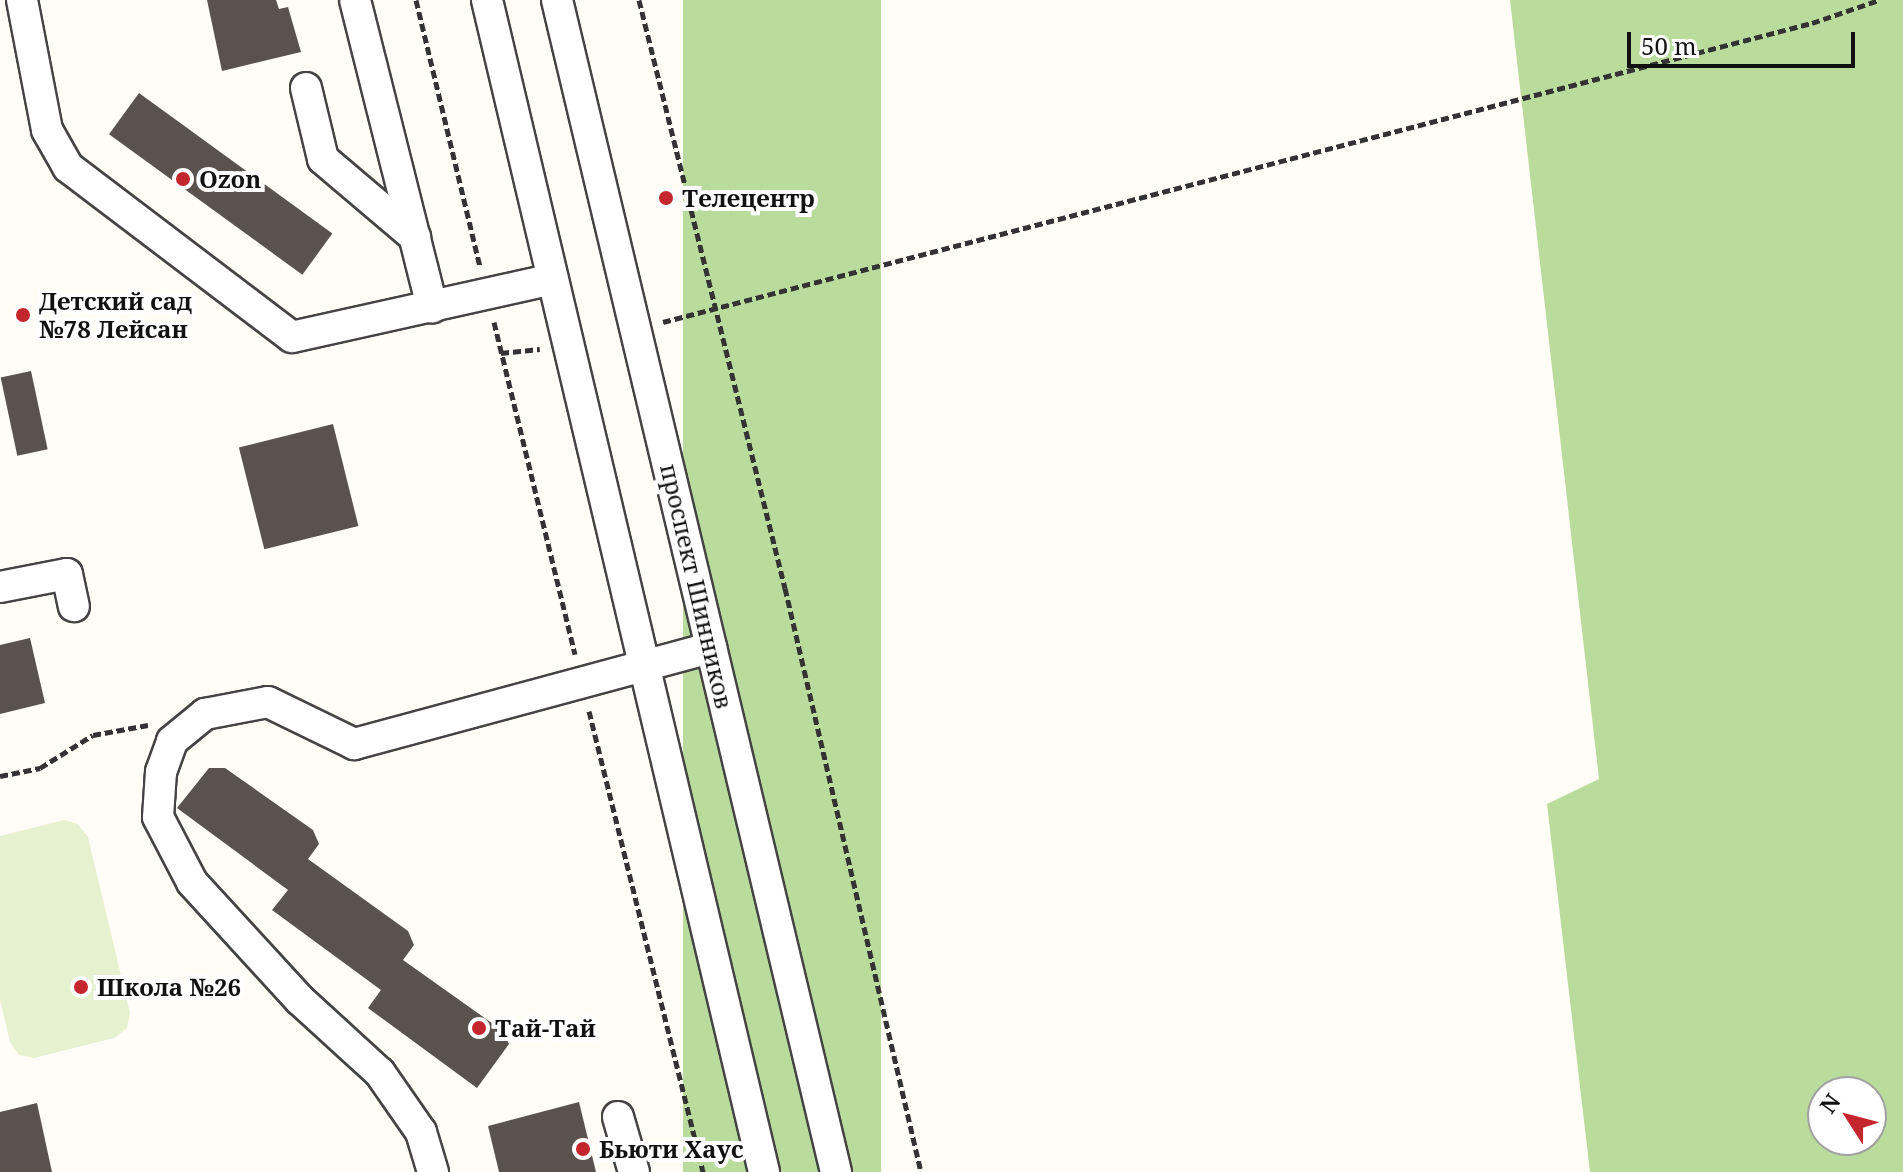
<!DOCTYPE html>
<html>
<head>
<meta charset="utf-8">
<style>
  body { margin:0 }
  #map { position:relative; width:1903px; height:1172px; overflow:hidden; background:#fffdf5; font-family:"Noto Serif",serif }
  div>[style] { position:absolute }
  .forest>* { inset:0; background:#b9dc9c; transform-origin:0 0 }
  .pitch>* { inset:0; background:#e6f2cf }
  .building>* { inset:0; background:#5a524d; transform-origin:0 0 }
  .path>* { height:5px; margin-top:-2.5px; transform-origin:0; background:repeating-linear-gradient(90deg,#333 0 8px,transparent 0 12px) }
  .roads { filter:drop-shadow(2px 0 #444) drop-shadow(-2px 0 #444) drop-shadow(0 2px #444) drop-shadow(0 -2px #444) }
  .minor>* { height:30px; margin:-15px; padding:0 15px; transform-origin:15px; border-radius:15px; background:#fff }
  .dots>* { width:22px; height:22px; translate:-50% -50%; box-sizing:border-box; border:4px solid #fff; border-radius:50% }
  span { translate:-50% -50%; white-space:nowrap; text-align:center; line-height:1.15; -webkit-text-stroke:8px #fff; paint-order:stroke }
  .poi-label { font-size:24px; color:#111; font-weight:700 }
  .left { translate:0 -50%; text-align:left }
  .street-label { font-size:24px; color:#111 }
  .north { position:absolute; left:1807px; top:1076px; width:80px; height:80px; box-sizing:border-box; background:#fff; border:2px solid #a0a0a0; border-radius:50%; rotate:306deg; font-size:22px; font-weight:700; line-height:32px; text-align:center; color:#111 }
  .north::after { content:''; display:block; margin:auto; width:28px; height:36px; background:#c4262e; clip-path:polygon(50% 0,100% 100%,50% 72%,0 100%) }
  .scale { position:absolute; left:1627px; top:32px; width:228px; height:36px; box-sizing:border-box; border:4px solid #111; border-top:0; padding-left:10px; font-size:24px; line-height:28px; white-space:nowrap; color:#111; -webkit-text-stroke:6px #fff; paint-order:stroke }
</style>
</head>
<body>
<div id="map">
  <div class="forest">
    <div style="left:683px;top:0;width:198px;height:1209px"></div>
    <div style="clip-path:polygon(evenodd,1510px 0,1903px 0,1903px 1172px,1590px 1172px,1547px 804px,1599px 779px,1510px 0,1871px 1092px,1871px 1140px,1823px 1140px,1823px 1092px,1871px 1092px)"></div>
  </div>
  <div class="pitch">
    <div style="clip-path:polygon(64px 820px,78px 824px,88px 837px,130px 1013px,127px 1028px,114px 1038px,34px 1058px,19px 1055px,10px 1042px,0 1000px,0 836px)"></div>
  </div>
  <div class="building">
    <div style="clip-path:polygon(207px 0,276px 0,279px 9px,288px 7px,301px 52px,222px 71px)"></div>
    <div style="left:139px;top:93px;width:239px;height:51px;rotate:36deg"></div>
    <div style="left:31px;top:371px;width:80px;height:31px;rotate:78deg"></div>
    <div style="left:333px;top:424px;width:105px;height:97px;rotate:76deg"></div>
    <div style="clip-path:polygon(30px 638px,45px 703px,0 714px,0 645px)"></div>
    <div style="clip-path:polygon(209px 768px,225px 768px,313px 830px,319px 844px,308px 859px,408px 931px,414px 945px,403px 960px,503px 1031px,509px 1044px,477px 1088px,368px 1008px,381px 990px,272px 910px,288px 890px,177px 808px)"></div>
    <div style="clip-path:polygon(579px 1102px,596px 1172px,499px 1172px,488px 1126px)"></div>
    <div style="clip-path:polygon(37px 1103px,52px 1172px,0 1172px,0 1112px)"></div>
  </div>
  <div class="path">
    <div style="left:416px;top:0;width:274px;rotate:76.5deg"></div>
    <div style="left:639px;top:0;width:606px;rotate:76.06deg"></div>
    <div style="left:785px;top:588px;width:600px;rotate:76.89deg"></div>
    <div style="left:494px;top:322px;width:342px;rotate:76.3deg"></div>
    <div style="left:663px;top:322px;width:1187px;rotate:-14.59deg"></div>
    <div style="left:1812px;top:23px;width:71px;rotate:-18.9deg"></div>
    <div style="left:501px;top:353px;width:39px;rotate:-6deg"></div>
    <div style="left:589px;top:711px;width:475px;rotate:76.1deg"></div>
    <div style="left:0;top:776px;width:41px;rotate:-11.3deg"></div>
    <div style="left:40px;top:768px;width:62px;rotate:-31.9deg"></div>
    <div style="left:93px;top:735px;width:56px;rotate:-10.3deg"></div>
  </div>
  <div class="roads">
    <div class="minor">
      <div style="left:22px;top:0;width:132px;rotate:79.1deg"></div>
      <div style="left:47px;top:130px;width:43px;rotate:60.4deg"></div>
      <div style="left:68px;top:167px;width:281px;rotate:37.2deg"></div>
      <div style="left:292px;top:337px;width:267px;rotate:-12.5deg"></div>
      <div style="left:355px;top:0;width:317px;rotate:75.9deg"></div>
      <div style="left:487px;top:0;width:1204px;rotate:76.7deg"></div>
      <div style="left:557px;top:0;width:1205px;rotate:76.61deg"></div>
      <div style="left:306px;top:88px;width:73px;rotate:76.5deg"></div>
      <div style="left:323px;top:159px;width:121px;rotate:40.3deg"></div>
      <div style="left:0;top:587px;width:68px;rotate:-11deg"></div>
      <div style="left:67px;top:574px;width:33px;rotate:78deg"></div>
      <div style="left:618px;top:1117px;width:57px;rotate:73.8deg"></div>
      <div style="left:433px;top:1172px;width:42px;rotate:-106.7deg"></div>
      <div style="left:421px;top:1132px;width:72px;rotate:-124.8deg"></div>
      <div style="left:380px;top:1073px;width:108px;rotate:-137.6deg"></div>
      <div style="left:300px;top:1000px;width:160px;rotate:-132.5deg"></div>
      <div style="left:192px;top:882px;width:73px;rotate:-117.6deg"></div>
      <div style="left:158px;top:817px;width:45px;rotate:-86.2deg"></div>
      <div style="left:161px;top:772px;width:33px;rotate:-70deg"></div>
      <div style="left:172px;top:741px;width:43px;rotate:-39.3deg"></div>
      <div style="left:205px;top:714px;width:64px;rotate:-10.8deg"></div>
      <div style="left:268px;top:702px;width:96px;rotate:26deg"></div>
      <div style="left:354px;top:744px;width:370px;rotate:-15.1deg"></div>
    </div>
  </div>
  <div class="dots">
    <div style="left:183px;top:179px;background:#c4262e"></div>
    <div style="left:666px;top:198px;background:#c4262e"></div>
    <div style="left:23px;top:315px;background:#c4262e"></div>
    <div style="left:81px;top:987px;background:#c4262e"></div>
    <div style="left:479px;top:1028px;background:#c4262e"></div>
    <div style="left:583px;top:1149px;background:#c4262e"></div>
  </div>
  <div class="poi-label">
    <span class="left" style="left:199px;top:179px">Ozon</span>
    <span class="left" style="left:682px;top:198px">Телецентр</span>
    <span class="left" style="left:39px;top:315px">Детский сад<br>№78 Лейсан</span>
    <span class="left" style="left:97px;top:987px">Школа №26</span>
    <span class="left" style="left:495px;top:1028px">Тай-Тай</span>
    <span class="left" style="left:599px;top:1149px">Бьюти Хаус</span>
  </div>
  <div class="street-label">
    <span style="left:697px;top:586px;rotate:77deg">проспект Шинников</span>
  </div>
  <div class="north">N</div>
  <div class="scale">50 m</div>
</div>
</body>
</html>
